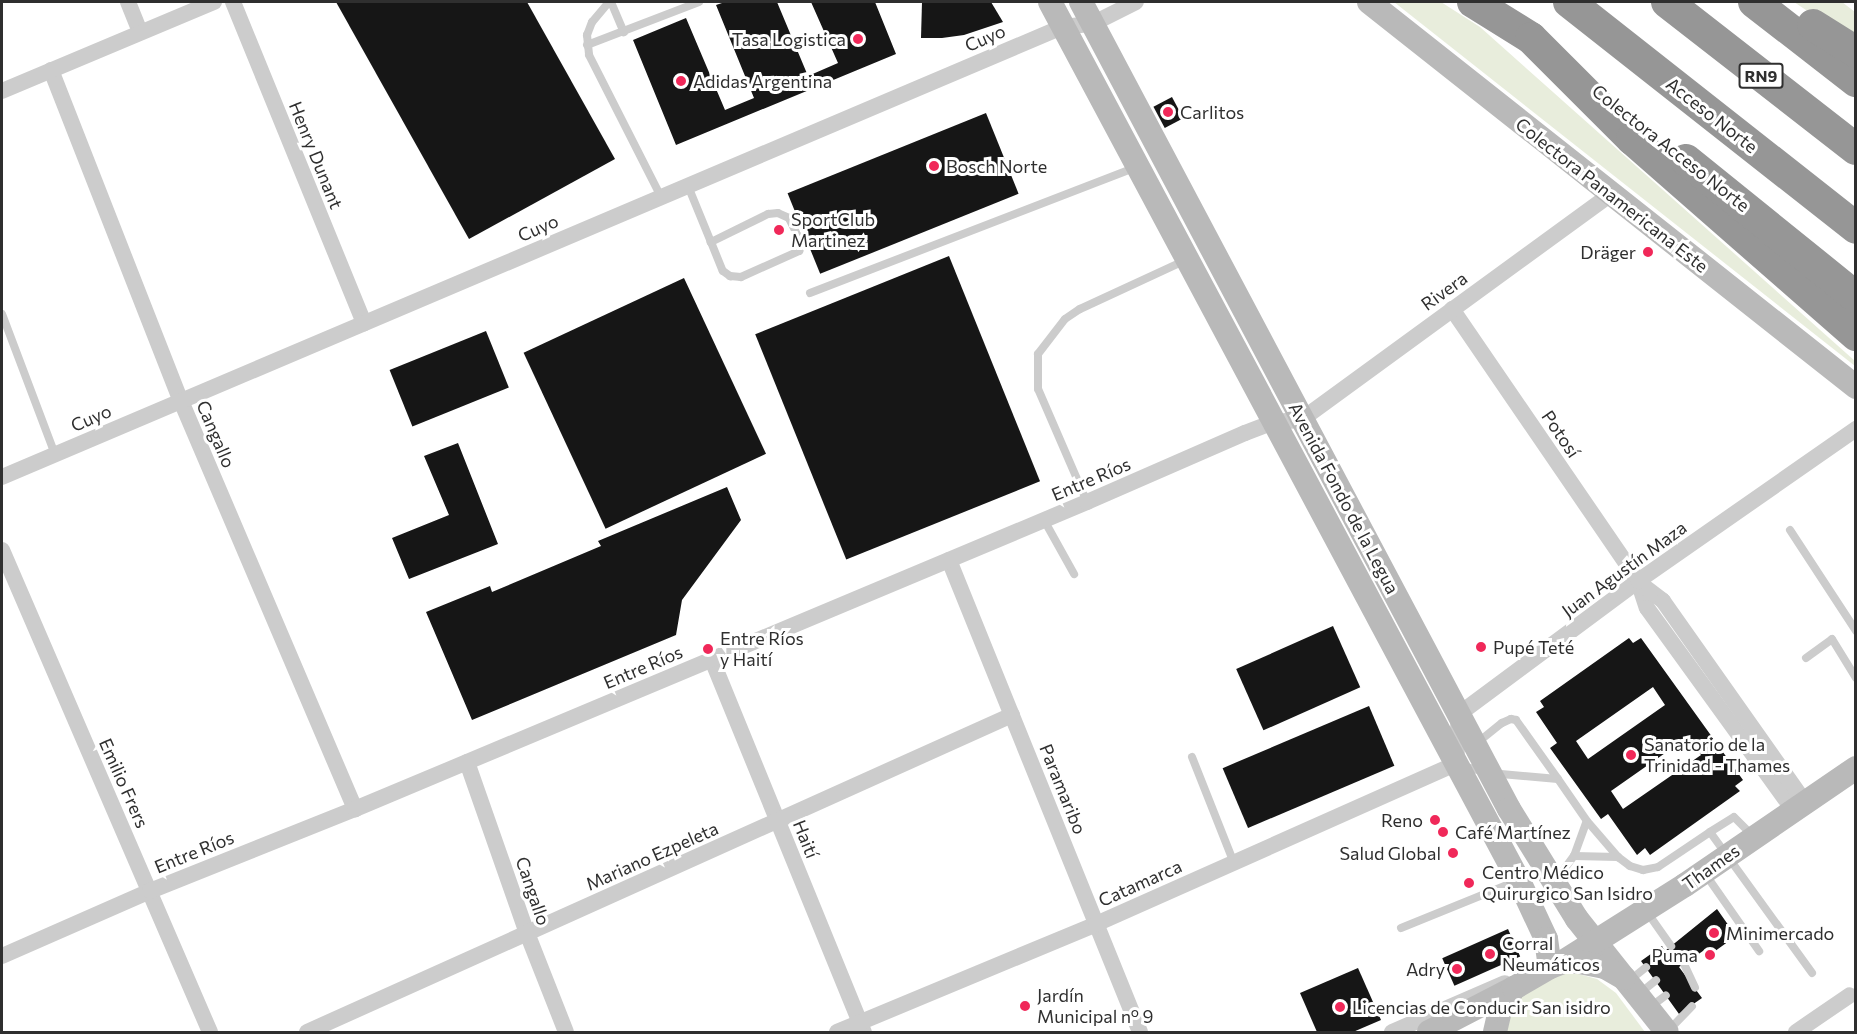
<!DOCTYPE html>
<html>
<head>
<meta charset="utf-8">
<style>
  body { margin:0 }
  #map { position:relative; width:1857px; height:1034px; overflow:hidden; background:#fff; font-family:Commissioner,sans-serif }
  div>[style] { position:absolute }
  .green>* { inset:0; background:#e8eddc }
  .building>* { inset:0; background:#161616; transform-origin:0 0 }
  .lane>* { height:8px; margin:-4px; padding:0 4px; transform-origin:4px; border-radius:4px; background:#ccc }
  .street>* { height:16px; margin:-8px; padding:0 8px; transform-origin:8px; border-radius:8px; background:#ccc }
  .secondary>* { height:24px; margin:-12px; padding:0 12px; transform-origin:12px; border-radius:12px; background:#b9b9b9 }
  .highway>* { height:32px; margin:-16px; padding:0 16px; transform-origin:16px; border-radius:16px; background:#969696 }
  .dots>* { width:16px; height:16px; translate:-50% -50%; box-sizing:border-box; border:3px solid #fff; border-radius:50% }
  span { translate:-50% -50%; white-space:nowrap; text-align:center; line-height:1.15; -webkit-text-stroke:6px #fff; paint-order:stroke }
  .shield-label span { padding:2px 4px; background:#fff; border:2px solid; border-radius:4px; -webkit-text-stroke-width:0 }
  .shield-label { font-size:16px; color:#2f2f2f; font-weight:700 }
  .street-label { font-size:18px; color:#2f2f2f }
  .poi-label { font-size:18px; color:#2f2f2f }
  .right { translate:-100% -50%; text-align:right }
  .left { translate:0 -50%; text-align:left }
  .frame { position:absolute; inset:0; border:3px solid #2f2f2f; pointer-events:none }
</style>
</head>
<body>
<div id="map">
  <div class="green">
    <div style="clip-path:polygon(1394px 2px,1441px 2px,1480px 27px,1855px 361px,1855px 366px)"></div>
    <div style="clip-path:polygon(1794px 2px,1842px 2px,1855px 12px,1855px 43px)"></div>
    <div style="clip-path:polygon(1575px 973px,1597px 979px,1616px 993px,1645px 1032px,1503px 1032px,1515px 998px,1553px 974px)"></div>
  </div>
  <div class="building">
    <div style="clip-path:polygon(336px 2px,527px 2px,615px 159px,469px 239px)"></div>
    <div style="clip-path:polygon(725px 2px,777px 2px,808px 76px,838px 63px,811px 2px,875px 2px,896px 54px,676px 145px,633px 40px,686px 18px,725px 110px,754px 98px,716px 5px)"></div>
    <div style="clip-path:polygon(922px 2px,991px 2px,1003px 22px,964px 35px,942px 38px,921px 38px)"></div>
    <div style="left:1172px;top:97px;width:24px;height:21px;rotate:62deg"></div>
    <div style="left:986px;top:113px;width:87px;height:214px;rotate:68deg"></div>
    <div style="left:949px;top:256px;width:243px;height:209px;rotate:68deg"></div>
    <div style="left:684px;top:278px;width:194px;height:177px;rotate:65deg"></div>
    <div style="left:486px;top:331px;width:61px;height:104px;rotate:68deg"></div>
    <div style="clip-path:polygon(458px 443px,498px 544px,409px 579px,392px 538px,449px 515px,424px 456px)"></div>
    <div style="clip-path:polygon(727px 487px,741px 520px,682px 600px,676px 635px,472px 720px,426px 612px,490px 586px,492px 592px,601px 546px,598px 541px)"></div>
    <div style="left:1333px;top:626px;width:67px;height:106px;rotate:66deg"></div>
    <div style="clip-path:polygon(evenodd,1629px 638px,1633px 643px,1641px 638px,1743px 780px,1735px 786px,1740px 791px,1650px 855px,1645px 848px,1637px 855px,1608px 814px,1601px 819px,1550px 748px,1557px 743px,1536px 712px,1544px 707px,1540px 701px,1629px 638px,1653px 687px,1665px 705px,1588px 759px,1576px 741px,1653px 687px,1629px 638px,1688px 737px,1701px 755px,1623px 809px,1611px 791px,1688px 737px)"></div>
    <div style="left:1369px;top:706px;width:65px;height:159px;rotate:67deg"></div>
    <div style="clip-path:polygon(1717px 909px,1736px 936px,1711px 954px,1706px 949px,1679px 967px,1702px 998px,1679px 1014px,1641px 961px,1662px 946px,1665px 951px)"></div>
    <div style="left:1508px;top:929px;width:30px;height:72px;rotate:66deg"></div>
    <div style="clip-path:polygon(1358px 968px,1381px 1020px,1353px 1032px,1317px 1032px,1300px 993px)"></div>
  </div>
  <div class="lane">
    <div style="left:609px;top:2px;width:26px;rotate:130deg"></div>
    <div style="left:592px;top:22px;width:14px;rotate:111deg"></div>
    <div style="left:587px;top:35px;width:20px;rotate:84deg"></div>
    <div style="left:589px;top:55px;width:159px;rotate:63.1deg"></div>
    <div style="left:611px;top:2px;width:33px;rotate:67deg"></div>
    <div style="left:587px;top:45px;width:120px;rotate:-21deg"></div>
    <div style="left:688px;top:186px;width:61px;rotate:67.7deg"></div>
    <div style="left:711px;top:242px;width:31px;rotate:68deg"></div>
    <div style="left:723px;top:271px;width:9px;rotate:36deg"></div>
    <div style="left:730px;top:276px;width:11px;rotate:5deg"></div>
    <div style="left:741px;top:277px;width:64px;rotate:-24.1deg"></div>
    <div style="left:799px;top:251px;width:9px;rotate:-77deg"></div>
    <div style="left:801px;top:242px;width:27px;rotate:-117deg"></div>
    <div style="left:789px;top:218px;width:12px;rotate:-156deg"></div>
    <div style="left:778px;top:213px;width:10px;rotate:174deg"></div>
    <div style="left:768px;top:214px;width:64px;rotate:153.8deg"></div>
    <div style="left:810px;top:293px;width:350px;rotate:-21.1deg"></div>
    <div style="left:2px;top:314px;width:150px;rotate:69.3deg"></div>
    <div style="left:1087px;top:502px;width:123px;rotate:-113.4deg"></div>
    <div style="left:1038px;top:389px;width:35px;rotate:-90deg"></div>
    <div style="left:1038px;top:354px;width:44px;rotate:-52.4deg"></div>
    <div style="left:1065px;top:319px;width:18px;rotate:-34deg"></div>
    <div style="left:1080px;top:309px;width:117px;rotate:-24.8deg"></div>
    <div style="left:1044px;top:520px;width:62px;rotate:60.9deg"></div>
    <div style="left:1790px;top:530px;width:121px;rotate:56.8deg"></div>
    <div style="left:1806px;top:658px;width:32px;rotate:-36deg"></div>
    <div style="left:1832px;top:639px;width:46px;rotate:58.4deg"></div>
    <div style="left:1477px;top:743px;width:32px;rotate:-39deg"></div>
    <div style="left:1502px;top:723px;width:10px;rotate:-24deg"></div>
    <div style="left:1511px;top:719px;width:5px;rotate:11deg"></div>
    <div style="left:1516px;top:720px;width:72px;rotate:54.6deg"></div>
    <div style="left:1192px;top:757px;width:114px;rotate:68.4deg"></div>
    <div style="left:1462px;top:766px;width:29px;rotate:14deg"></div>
    <div style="left:1490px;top:773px;width:68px;rotate:5deg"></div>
    <div style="left:1558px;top:779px;width:51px;rotate:55.4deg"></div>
    <div style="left:1587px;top:821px;width:48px;rotate:49.3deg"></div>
    <div style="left:1618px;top:857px;width:15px;rotate:37deg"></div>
    <div style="left:1630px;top:866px;width:14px;rotate:17deg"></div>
    <div style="left:1643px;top:870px;width:15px;rotate:-11deg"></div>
    <div style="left:1658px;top:867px;width:63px;rotate:-33.9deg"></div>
    <div style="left:1710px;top:832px;width:174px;rotate:54.1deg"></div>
    <div style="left:1710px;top:832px;width:28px;rotate:-32deg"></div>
    <div style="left:1734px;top:817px;width:28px;rotate:45deg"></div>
    <div style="left:1574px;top:856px;width:44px;rotate:1.3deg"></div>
    <div style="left:1706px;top:875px;width:93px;rotate:55.1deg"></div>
    <div style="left:1557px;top:879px;width:29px;rotate:-54deg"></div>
    <div style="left:1574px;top:856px;width:37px;rotate:-70deg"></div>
    <div style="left:1647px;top:912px;width:42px;rotate:54.8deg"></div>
    <div style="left:1401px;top:928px;width:125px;rotate:-22.1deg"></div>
    <div style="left:1684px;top:964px;width:26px;rotate:65deg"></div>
    <div style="left:1629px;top:981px;width:22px;rotate:-39deg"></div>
    <div style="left:1639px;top:994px;width:22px;rotate:-39deg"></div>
    <div style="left:1649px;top:1008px;width:21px;rotate:-37deg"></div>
    <div style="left:1669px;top:1030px;width:33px;rotate:-46deg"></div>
  </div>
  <div class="street">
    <div style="left:128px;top:2px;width:32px;rotate:68deg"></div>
    <div style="left:233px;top:2px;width:347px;rotate:67.8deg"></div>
    <div style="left:51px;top:70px;width:356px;rotate:68.6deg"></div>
    <div style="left:181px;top:401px;width:444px;rotate:66.9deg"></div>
    <div style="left:2px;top:91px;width:230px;rotate:-22.8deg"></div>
    <div style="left:1452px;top:309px;width:330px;rotate:55.6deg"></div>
    <div style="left:1638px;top:581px;width:28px;rotate:72deg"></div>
    <div style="left:1647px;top:608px;width:249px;rotate:54.1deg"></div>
    <div style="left:2px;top:477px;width:1152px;rotate:-23deg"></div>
    <div style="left:1062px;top:27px;width:30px;rotate:-6deg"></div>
    <div style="left:1092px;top:24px;width:49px;rotate:-26.6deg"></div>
    <div style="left:2px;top:550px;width:525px;rotate:66.66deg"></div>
    <div style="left:949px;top:560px;width:509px;rotate:67.97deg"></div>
    <div style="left:1638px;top:582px;width:31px;rotate:37deg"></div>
    <div style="left:1663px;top:601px;width:246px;rotate:54.8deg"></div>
    <div style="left:712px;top:660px;width:402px;rotate:67.8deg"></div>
    <div style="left:467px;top:762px;width:181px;rotate:70.7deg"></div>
    <div style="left:527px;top:933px;width:106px;rotate:68.5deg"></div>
    <div style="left:2px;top:956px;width:162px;rotate:-23.7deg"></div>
    <div style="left:150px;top:891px;width:221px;rotate:-21.8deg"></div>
    <div style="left:355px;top:809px;width:794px;rotate:-22.75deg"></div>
    <div style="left:1087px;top:502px;width:172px;rotate:-23.6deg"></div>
    <div style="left:1245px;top:433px;width:30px;rotate:-21deg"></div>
    <div style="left:1273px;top:422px;width:28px;rotate:-4deg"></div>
    <div style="left:1301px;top:420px;width:382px;rotate:-36.1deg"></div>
    <div style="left:307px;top:1032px;width:773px;rotate:-24.21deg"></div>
    <div style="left:837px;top:1032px;width:281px;rotate:-22.6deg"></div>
    <div style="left:1096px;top:924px;width:394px;rotate:-24deg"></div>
    <div style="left:1456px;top:764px;width:50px;rotate:-86.6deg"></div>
    <div style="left:1459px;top:714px;width:223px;rotate:-36.6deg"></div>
    <div style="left:1638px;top:581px;width:266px;rotate:-34.9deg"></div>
    <div style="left:1392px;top:1032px;width:123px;rotate:-23.4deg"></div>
    <div style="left:1796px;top:1032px;width:65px;rotate:-34.4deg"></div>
  </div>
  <div class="secondary">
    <div style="left:1050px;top:2px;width:996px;rotate:61.92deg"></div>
    <div style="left:1519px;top:881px;width:64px;rotate:65deg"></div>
    <div style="left:1546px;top:939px;width:28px;rotate:82deg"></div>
    <div style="left:1081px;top:2px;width:913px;rotate:62.06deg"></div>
    <div style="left:1509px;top:809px;width:129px;rotate:58.3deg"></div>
    <div style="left:1577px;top:919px;width:144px;rotate:51.5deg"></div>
    <div style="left:1369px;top:2px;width:621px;rotate:38.33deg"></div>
    <div style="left:1563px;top:962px;width:144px;rotate:-32.3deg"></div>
    <div style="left:1685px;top:885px;width:207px;rotate:-34.4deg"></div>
    <div style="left:1429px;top:1032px;width:96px;rotate:-27.4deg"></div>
    <div style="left:1495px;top:1032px;width:23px;rotate:-77deg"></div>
    <div style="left:1500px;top:1010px;width:26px;rotate:-58deg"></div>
    <div style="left:1514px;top:988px;width:42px;rotate:-30.3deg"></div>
    <div style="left:1550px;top:967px;width:14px;rotate:-21deg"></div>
    <div style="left:1563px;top:962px;width:16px"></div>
    <div style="left:1579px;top:962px;width:26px;rotate:11deg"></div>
    <div style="left:1605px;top:967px;width:22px;rotate:30deg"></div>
  </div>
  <div class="highway">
    <div style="left:1473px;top:2px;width:68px;rotate:31.8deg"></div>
    <div style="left:1531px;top:38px;width:143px;rotate:45deg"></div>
    <div style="left:1632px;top:139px;width:298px;rotate:41.2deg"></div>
    <div style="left:1569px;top:2px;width:365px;rotate:38.2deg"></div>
    <div style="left:1667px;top:2px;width:239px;rotate:37.9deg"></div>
    <div style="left:1754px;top:2px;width:129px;rotate:37.8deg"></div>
    <div style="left:1813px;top:25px;width:51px;rotate:32.1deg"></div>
    <div style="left:1686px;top:160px;width:218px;rotate:38.9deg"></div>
  </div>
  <div class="dots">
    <div style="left:858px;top:39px;background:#f02859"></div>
    <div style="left:681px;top:81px;background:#f02859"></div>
    <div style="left:1168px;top:112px;background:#f02859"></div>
    <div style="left:934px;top:166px;background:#f02859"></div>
    <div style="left:779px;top:230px;background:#f02859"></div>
    <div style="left:1648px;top:252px;background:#f02859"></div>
    <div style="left:1481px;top:647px;background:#f02859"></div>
    <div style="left:708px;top:649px;background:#f02859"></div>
    <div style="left:1631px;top:755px;background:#f02859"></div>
    <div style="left:1435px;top:820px;background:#f02859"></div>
    <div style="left:1443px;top:832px;background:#f02859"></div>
    <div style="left:1453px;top:853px;background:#f02859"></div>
    <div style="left:1469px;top:883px;background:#f02859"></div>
    <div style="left:1714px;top:933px;background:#f02859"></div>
    <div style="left:1490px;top:954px;background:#f02859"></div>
    <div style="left:1710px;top:955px;background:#f02859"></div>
    <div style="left:1457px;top:969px;background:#f02859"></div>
    <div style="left:1025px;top:1006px;background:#f02859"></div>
    <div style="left:1340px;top:1007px;background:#f02859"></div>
  </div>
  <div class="shield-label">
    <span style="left:1761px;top:76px">RN9</span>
  </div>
  <div class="street-label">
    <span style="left:985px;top:38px;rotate:-23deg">Cuyo</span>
    <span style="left:1712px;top:115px;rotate:38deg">Acceso Norte</span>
    <span style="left:1671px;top:148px;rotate:38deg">Colectora Acceso Norte</span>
    <span style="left:316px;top:155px;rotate:68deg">Henry Dunant</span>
    <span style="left:1612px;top:195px;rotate:38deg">Colectora Panamericana Este</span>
    <span style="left:538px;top:228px;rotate:-23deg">Cuyo</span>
    <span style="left:1444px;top:291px;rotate:-36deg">Rivera</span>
    <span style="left:91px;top:418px;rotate:-23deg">Cuyo</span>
    <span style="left:216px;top:434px;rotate:67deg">Cangallo</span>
    <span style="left:1561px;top:434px;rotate:56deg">Potosí</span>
    <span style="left:1091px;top:479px;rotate:-23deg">Entre Ríos</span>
    <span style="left:1344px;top:498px;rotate:62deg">Avenida Fondo de la Legua</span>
    <span style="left:1624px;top:569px;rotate:-36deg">Juan Agustín Maza</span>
    <span style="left:643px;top:667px;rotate:-23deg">Entre Ríos</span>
    <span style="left:124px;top:783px;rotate:66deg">Emilio Frers</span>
    <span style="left:1063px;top:789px;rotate:68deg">Paramaribo</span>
    <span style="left:806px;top:839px;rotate:68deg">Haití</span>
    <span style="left:194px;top:852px;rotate:-22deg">Entre Ríos</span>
    <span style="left:652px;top:856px;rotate:-24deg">Mariano Ezpeleta</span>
    <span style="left:1711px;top:867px;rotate:-35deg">Thames</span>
    <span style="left:1140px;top:883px;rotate:-24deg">Catamarca</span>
    <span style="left:533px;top:891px;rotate:71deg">Cangallo</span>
  </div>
  <div class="poi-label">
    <span class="right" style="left:846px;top:39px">Tasa Logistica</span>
    <span class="left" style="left:693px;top:81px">Adidas Argentina</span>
    <span class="left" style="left:1180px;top:112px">Carlitos</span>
    <span class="left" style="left:946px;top:166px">Bosch Norte</span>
    <span class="left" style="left:791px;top:230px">SportClub<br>Martinez</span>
    <span class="right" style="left:1636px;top:252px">Dräger</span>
    <span class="left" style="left:720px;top:649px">Entre Ríos<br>y Haití</span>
    <span class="left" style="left:1493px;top:647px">Pupé Teté</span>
    <span class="left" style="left:1644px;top:755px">Sanatorio de la<br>Trinidad - Thames</span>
    <span class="right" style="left:1423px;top:820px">Reno</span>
    <span class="left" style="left:1455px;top:832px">Café Martínez</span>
    <span class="right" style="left:1441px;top:853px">Salud Global</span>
    <span class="left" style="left:1482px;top:883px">Centro Médico<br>Quirurgico San Isidro</span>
    <span class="left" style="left:1726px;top:933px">Minimercado</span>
    <span class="left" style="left:1502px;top:954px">Corral<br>Neumáticos</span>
    <span class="right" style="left:1698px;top:955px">Puma</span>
    <span class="right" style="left:1445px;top:969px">Adry</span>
    <span class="left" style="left:1037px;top:1006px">Jardín<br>Municipal nº 9</span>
    <span class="left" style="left:1352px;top:1007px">Licencias de Conducir San isidro</span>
  </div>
  <div class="frame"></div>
</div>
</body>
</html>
